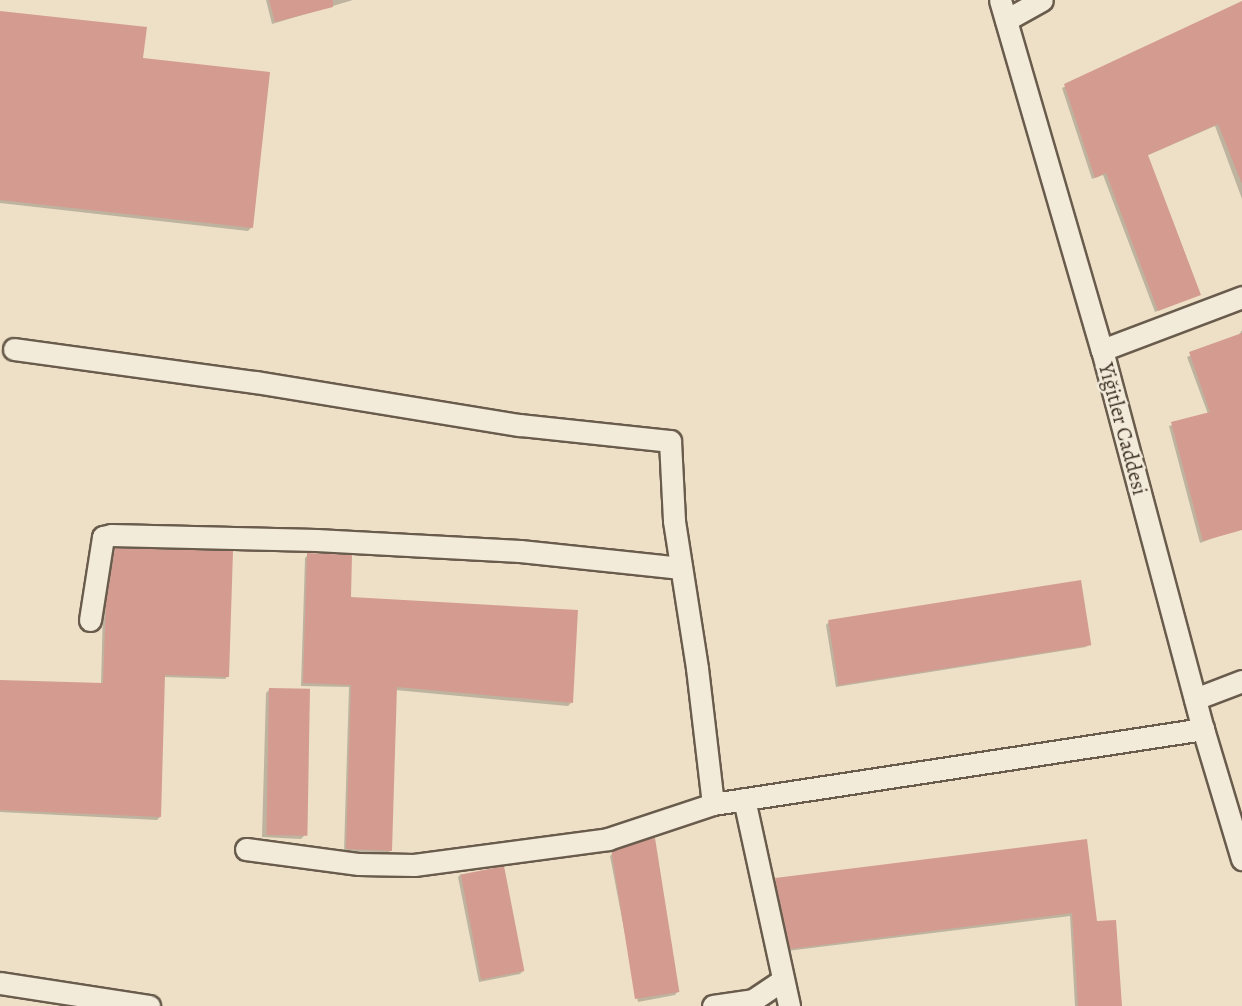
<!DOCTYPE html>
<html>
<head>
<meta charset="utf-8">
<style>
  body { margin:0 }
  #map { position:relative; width:1242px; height:1006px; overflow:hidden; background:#ede0c6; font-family:Alegreya,serif }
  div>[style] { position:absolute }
  .shadow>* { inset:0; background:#0003 }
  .building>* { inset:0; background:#d49c90; transform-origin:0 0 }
  .roads { filter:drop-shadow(2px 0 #695c4d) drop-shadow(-2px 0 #695c4d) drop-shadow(0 2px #695c4d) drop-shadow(0 -2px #695c4d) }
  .street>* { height:21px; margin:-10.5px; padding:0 10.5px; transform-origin:10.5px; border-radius:10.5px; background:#f3ebda }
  span { translate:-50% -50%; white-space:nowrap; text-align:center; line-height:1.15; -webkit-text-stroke:5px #f3ebda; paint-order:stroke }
  .street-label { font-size:21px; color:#3d3025 }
</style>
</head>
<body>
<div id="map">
  <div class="shadow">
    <div style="clip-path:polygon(266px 0,353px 0,272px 24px)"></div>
    <div style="clip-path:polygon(1242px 3px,1242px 199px,1215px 126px,1146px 156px,1199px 294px,1155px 312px,1103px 175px,1092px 179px,1062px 88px)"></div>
    <div style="clip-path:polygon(0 12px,141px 60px,251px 228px,248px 231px,0 203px)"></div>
    <div style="clip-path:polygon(1242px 330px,1242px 527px,1200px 543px,1169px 426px,1208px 414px,1187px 357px,1238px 336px)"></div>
    <div style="clip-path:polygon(115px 550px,228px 676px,225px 679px,164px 677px,160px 817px,157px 820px,0 812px,0 682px,101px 685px,103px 609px)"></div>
    <div style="clip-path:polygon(308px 555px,349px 599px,571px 703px,568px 706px,395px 690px,390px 851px,387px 854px,344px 851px,349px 687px,301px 686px,305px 558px)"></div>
    <div style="clip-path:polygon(829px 622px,1089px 644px,1086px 647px,836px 687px,826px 625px)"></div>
    <div style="clip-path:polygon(269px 690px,304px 836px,301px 839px,262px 837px,266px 693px)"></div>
    <div style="clip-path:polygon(1086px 841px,1095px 923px,1120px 1006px,1075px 1006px,1070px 916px,787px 951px,773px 883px,776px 880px)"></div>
    <div style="clip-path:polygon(613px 853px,678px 991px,675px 995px,638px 1002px,610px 856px)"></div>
    <div style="clip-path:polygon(461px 874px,523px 971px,520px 974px,479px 982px,458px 877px)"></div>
  </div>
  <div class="building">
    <div style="clip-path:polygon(269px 0,333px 0,333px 7px,275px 22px)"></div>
    <div style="clip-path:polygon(1242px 1px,1242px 184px,1218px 124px,1148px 155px,1201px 295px,1158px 311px,1106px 173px,1095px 178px,1064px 84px)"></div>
    <div style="clip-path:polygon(0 11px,147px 27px,143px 58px,270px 72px,253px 228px,0 200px)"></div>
    <div style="clip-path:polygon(1242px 333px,1242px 530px,1203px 541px,1171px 422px,1210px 412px,1189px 352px)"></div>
    <div style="clip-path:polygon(115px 548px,233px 551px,229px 677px,165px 675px,161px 817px,0 810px,0 680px,103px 683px,106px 604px)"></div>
    <div style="clip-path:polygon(307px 553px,352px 555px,351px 597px,578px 610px,573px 703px,397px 687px,392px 851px,346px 849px,351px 685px,303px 683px)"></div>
    <div style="left:1081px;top:580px;width:66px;height:256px;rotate:81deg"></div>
    <div style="left:269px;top:688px;width:41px;height:147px;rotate:1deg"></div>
    <div style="left:655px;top:838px;width:156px;height:45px;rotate:81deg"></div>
    <div style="clip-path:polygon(1087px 839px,1097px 921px,1116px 920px,1122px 1006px,1078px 1006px,1072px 913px,790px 949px,775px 878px)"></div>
    <div style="left:504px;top:866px;width:107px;height:44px;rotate:79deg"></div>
  </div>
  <div class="roads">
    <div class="street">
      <div style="left:1000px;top:0;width:365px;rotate:73.8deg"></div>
      <div style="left:1102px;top:350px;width:392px;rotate:75.1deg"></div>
      <div style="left:1203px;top:729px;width:136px;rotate:73.3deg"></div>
      <div style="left:1006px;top:20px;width:41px;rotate:-29.1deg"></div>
      <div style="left:14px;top:349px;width:244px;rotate:7.8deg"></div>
      <div style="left:256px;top:382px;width:267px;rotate:9.3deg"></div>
      <div style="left:520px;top:425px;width:151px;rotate:6.1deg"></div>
      <div style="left:670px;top:441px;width:80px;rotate:87.1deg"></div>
      <div style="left:674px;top:521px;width:149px;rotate:81.1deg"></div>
      <div style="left:697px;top:668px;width:137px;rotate:83.3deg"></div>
      <div style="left:1102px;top:350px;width:150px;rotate:-20.7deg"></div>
      <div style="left:90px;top:620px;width:84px;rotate:-81.1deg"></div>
      <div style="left:103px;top:537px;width:8px;rotate:-14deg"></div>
      <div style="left:111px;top:535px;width:205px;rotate:1.4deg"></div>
      <div style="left:316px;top:540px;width:204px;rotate:3.1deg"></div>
      <div style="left:520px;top:551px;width:162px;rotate:6deg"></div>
      <div style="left:1195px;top:699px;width:50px;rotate:-21deg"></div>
      <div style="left:744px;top:799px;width:212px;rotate:77.7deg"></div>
      <div style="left:246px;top:849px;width:114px;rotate:7.6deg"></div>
      <div style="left:359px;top:864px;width:55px;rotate:1deg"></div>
      <div style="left:414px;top:865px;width:196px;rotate:-7.6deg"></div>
      <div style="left:608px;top:839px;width:111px;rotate:-18.4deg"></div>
      <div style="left:713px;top:804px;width:496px;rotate:-8.7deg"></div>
      <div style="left:0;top:983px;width:151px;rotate:8.8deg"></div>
      <div style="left:713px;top:1006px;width:40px;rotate:-8.5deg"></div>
      <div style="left:753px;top:1000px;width:36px;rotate:-34deg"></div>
    </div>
  </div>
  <div class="street-label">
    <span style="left:1123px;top:429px;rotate:75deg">Yiğitler Caddesi</span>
  </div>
</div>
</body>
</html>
